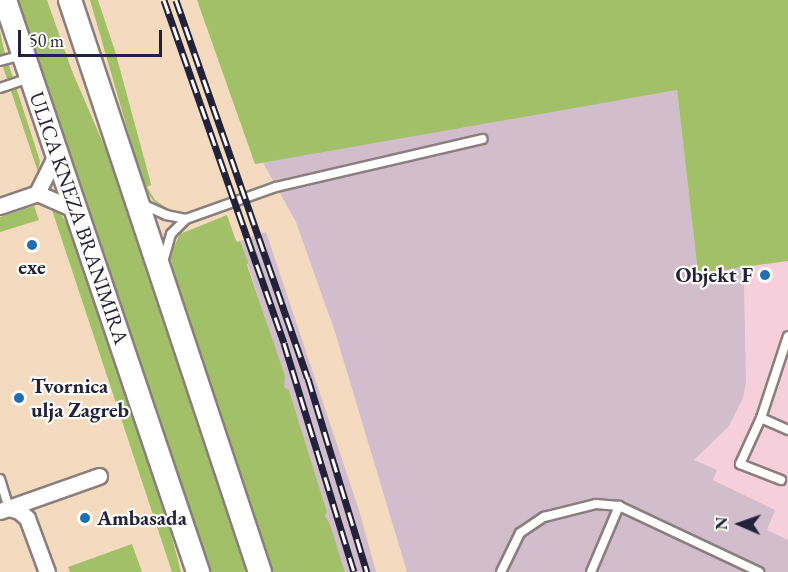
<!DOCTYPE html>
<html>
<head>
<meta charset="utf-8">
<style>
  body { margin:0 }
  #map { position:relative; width:788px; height:572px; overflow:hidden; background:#f4dbbf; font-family:"EB Garamond",serif }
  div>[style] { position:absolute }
  .built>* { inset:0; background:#f5cfdc }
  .industrial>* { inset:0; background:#d1bdcc }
  .green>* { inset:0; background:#a2c068 }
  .roads { filter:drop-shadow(2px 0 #8b7e7d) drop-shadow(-2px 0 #8b7e7d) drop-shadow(0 2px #8b7e7d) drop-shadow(0 -2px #8b7e7d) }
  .lane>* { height:8px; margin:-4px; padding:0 4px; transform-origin:4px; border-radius:4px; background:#fff }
  .street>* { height:15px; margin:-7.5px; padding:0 7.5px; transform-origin:7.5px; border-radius:7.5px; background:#fff }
  .secondary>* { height:22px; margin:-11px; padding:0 11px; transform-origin:11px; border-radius:11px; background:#fff }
  .rail>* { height:7px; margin-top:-3.5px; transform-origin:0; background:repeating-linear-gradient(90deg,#fdfcf7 0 14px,#22223b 0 28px); box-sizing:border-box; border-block:2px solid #22223b }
  .dots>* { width:16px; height:16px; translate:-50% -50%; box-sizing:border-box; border:3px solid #fdfcf7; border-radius:50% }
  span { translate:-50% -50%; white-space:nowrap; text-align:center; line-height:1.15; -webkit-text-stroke:4.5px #fdfcf7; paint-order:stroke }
  .street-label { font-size:21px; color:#22223b }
  .poi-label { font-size:21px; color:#22223b; font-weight:700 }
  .right { translate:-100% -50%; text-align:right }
  .left { translate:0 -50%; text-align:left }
  .north { position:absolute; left:710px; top:494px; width:60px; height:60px; -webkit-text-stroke:4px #fdfcf7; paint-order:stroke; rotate:272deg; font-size:16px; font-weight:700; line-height:24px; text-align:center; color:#22223b }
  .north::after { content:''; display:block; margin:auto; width:21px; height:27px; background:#22223b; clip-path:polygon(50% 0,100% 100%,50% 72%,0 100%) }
  .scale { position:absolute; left:18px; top:30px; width:144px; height:27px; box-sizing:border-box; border:3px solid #22223b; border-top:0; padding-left:8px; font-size:18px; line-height:21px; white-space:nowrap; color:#22223b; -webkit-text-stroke:4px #fdfcf7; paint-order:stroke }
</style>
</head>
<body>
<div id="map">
  <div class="built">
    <div style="clip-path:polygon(788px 261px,788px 540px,767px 530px,775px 510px,712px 479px,693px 460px,729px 426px,743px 398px,746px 382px,741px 266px)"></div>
  </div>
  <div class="industrial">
    <div style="clip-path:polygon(677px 90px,698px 272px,741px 266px,744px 288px,746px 382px,743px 398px,729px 426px,694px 460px,717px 470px,713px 480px,775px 510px,767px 530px,788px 540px,788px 572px,407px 572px,335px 332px,296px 222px,262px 161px)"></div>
    <div style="clip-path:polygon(266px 232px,359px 510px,376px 572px,345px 572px,330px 524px,325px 516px,327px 512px,289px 390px,284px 387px,284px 376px,240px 241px)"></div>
  </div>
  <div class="green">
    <div style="clip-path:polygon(18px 0,47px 0,72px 71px,109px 157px,249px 572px,210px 572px)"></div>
    <div style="clip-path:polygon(90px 0,98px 0,115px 51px,150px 180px,151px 185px,147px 187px,155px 200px,170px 210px,154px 202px,144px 187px)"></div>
    <div style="clip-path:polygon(197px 0,788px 0,788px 261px,698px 273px,677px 90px,255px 164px)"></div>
    <div style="clip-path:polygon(0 31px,4px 50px,40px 161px,38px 172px,0 58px)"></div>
    <div style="clip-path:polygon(34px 206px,39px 220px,0 232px,0 217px)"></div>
    <div style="clip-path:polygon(52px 210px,60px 213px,70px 228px,162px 499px,181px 572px,172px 572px)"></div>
    <div style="clip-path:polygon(227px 215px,235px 238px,237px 242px,240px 241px,248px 262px,247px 265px,285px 376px,284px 387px,289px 390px,327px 512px,325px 516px,330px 524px,345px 572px,272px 572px,176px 282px,170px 255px,180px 234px)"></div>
    <div style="clip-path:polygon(132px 544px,142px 572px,70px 572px,68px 567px)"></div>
  </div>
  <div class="roads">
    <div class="lane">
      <div style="left:0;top:61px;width:23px;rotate:-15deg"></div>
      <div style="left:0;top:88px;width:31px;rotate:-19deg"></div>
      <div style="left:144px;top:205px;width:24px;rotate:24deg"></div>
      <div style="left:166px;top:215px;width:20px;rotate:11deg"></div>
      <div style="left:186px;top:219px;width:21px;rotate:135deg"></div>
      <div style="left:171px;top:234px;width:25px;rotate:106deg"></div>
      <div style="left:186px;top:219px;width:96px;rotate:-19.6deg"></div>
      <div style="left:276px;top:187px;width:212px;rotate:-13.1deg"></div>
      <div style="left:761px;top:418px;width:30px;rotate:24deg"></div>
      <div style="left:0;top:479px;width:30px;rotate:73deg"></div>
      <div style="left:781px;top:480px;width:44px;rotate:-158.7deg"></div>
      <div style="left:740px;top:464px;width:51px;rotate:-65.5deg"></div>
      <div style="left:761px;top:418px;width:86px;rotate:-71.8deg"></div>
      <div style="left:501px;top:572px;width:43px;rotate:-64deg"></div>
      <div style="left:520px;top:533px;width:29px;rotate:-34deg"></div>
      <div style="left:544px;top:517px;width:54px;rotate:-14deg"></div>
      <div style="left:596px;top:504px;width:23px;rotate:5deg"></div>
      <div style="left:619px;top:506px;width:155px;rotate:25.2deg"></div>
      <div style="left:591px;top:572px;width:72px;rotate:-67deg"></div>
    </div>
    <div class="street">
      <div style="left:37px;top:193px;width:45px;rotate:-63.4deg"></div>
      <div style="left:0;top:206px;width:39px;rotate:-19deg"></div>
      <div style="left:37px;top:193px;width:43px;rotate:23.6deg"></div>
      <div style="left:9px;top:508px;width:10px;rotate:17deg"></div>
      <div style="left:19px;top:511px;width:11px;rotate:41deg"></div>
      <div style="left:27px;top:518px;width:58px;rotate:69.7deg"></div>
      <div style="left:0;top:511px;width:105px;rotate:-19.5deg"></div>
    </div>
    <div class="secondary">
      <div style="left:5px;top:0;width:604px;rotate:71.35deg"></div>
      <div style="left:70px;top:0;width:603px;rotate:71.63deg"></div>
    </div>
  </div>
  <div class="rail">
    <div style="left:164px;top:0;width:363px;rotate:70.7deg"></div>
    <div style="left:284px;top:343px;width:239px;rotate:73deg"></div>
    <div style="left:176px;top:0;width:400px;rotate:70.8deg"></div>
    <div style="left:308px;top:378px;width:203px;rotate:73.1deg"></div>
  </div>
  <div class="dots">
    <div style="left:32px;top:245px;background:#1f6fb2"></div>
    <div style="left:765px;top:275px;background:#1f6fb2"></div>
    <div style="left:19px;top:398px;background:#1f6fb2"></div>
    <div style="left:85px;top:518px;background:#1f6fb2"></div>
  </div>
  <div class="street-label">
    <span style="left:79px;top:218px;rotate:71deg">ULICA KNEZA BRANIMIRA</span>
  </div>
  <div class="poi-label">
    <span style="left:32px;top:267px">exe</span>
    <span class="right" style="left:753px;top:275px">Objekt F</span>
    <span class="left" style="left:31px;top:398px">Tvornica<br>ulja Zagreb</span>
    <span class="left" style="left:97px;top:518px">Ambasada</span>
  </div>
  <div class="north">N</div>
  <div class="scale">50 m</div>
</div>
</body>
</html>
